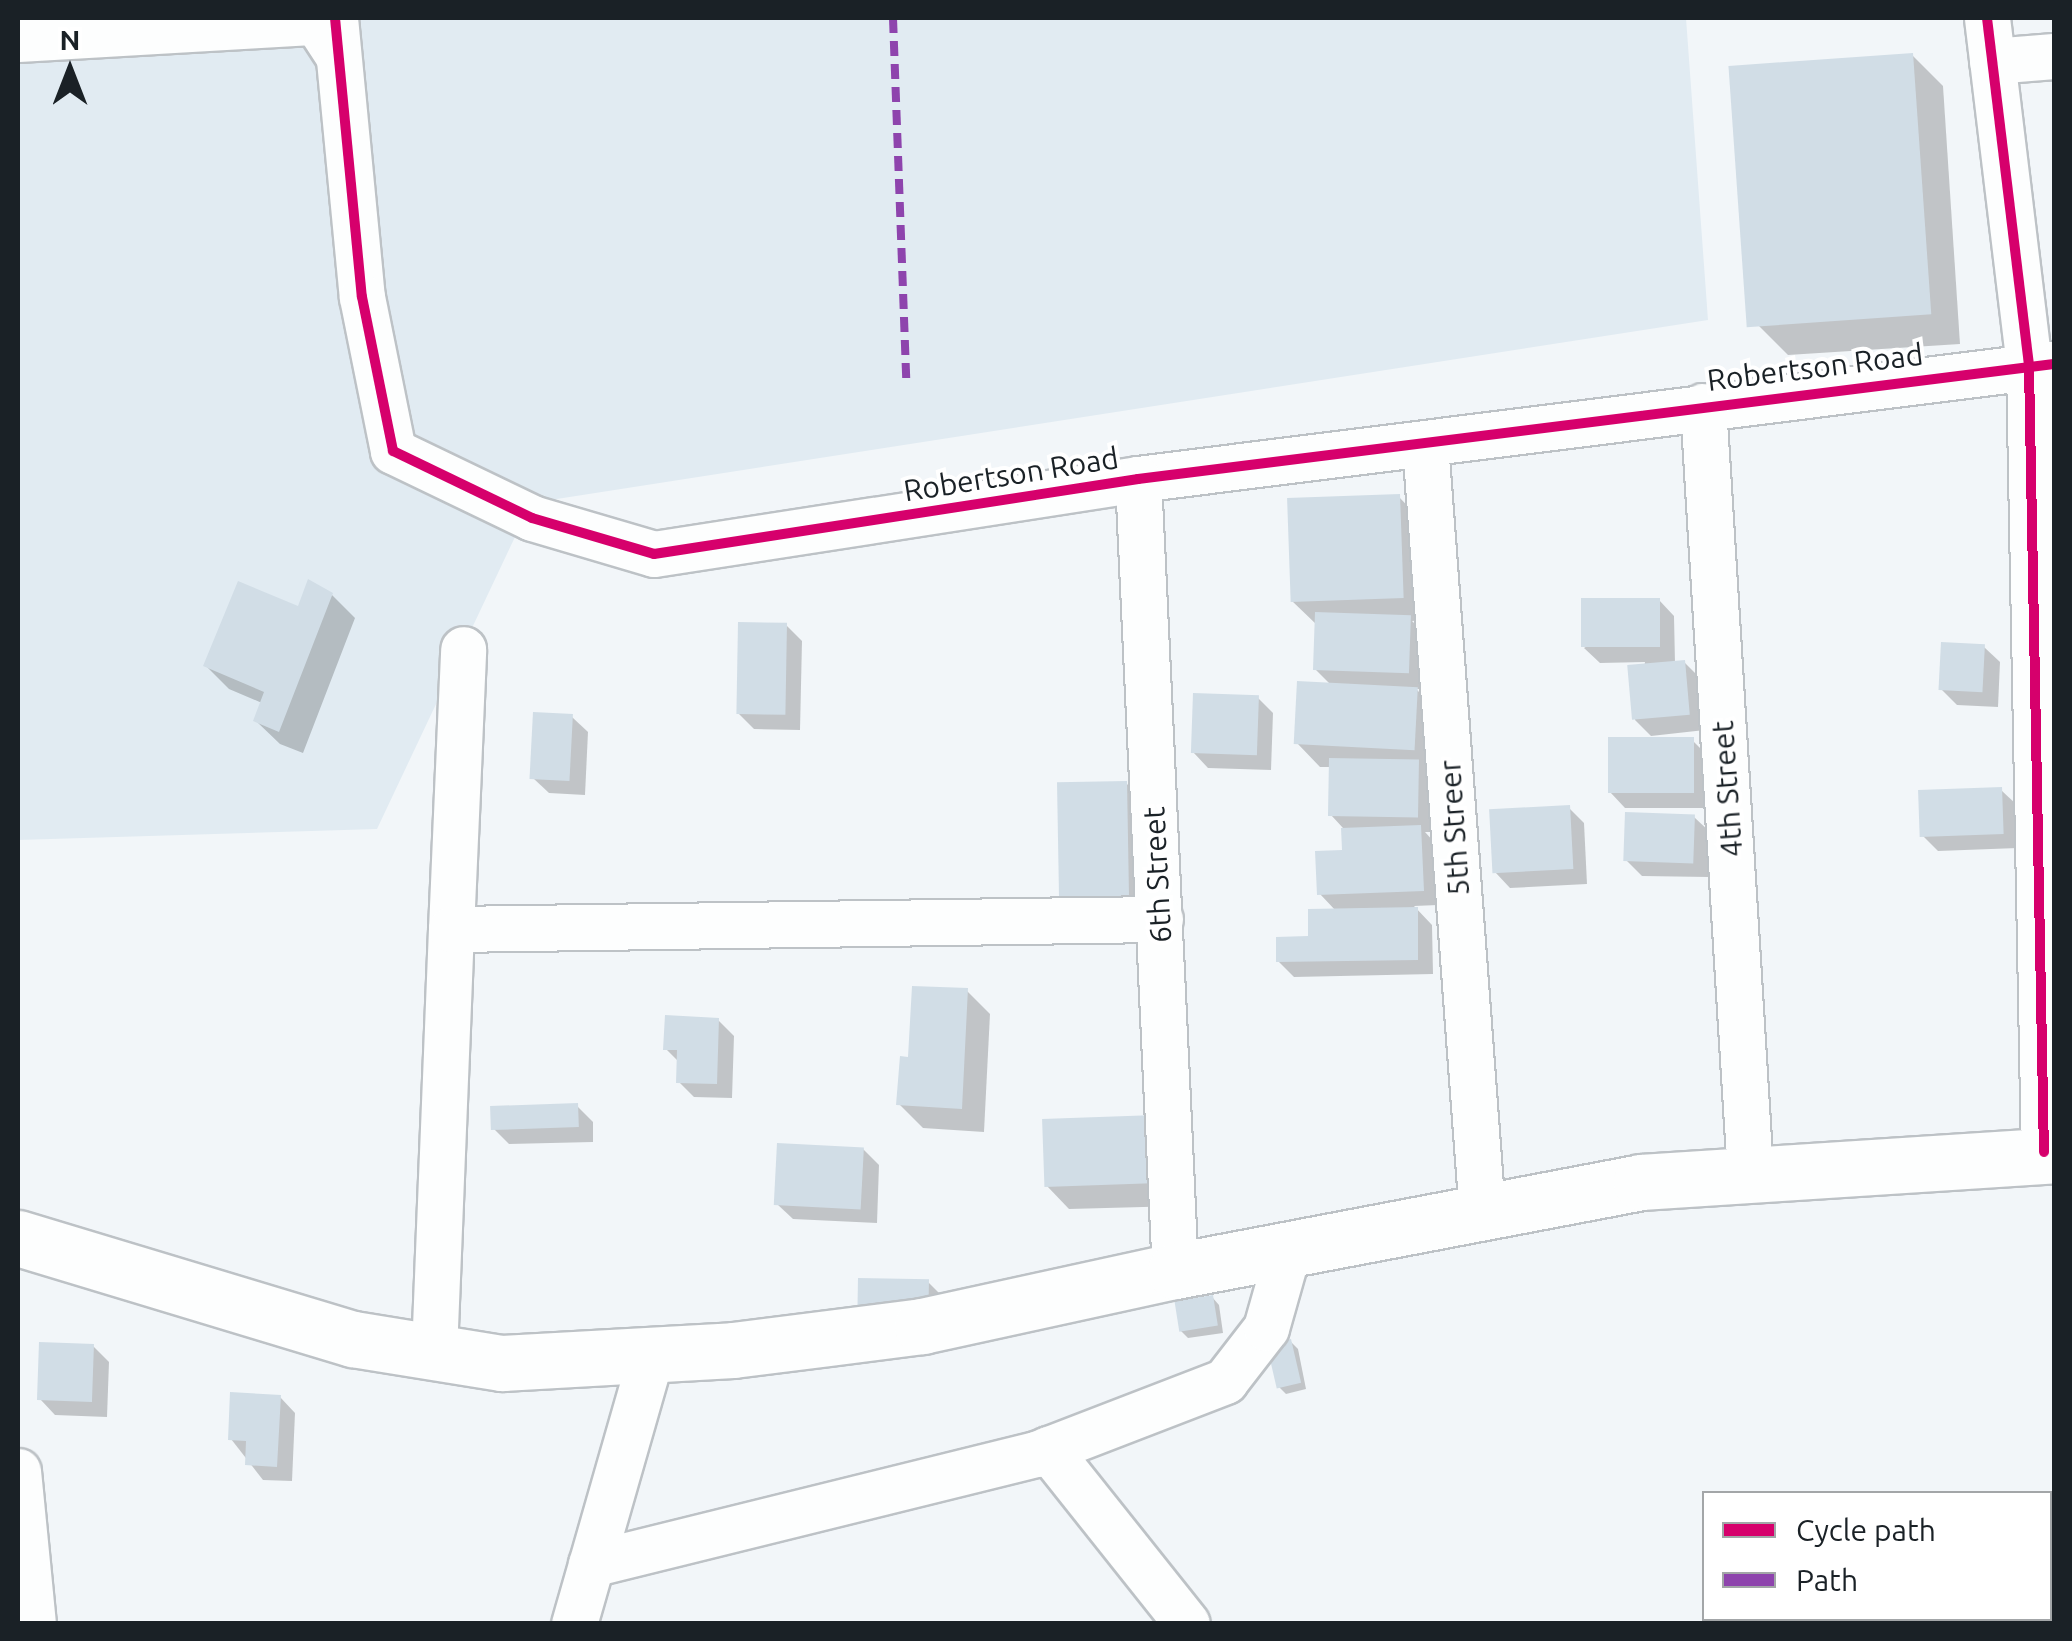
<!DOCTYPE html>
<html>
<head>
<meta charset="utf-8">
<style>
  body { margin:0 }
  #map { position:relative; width:2072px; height:1641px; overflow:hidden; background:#f2f6f9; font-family:Ubuntu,sans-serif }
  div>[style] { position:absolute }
  .built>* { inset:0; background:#e1ebf2 }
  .shadow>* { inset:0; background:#0003 }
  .building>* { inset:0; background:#d1dde6; transform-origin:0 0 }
  .roads { filter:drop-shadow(2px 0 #bdc2c6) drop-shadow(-2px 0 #bdc2c6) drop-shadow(0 2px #bdc2c6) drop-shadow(0 -2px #bdc2c6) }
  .minor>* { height:45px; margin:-22.5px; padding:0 22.5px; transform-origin:22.5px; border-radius:22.5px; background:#fdfefe }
  .primary>* { height:55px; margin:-27.5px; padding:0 27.5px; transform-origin:27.5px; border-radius:27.5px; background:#fdfefe }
  .quiet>* { height:8px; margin-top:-4px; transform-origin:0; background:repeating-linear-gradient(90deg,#8e44ad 0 15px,transparent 0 23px) }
  .cycleway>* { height:10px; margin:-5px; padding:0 5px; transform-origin:5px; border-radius:5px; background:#d6006c }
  span { translate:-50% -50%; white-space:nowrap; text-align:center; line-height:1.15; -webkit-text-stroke:8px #fff; paint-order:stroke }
  .street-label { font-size:30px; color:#1a2126 }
  .frame { position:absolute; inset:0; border:20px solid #1a2126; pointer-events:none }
  .legend { position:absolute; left:1702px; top:1491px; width:350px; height:130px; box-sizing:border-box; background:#fff; border:2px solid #a3a6a8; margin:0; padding:12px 18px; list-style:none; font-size:30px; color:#1a2126 }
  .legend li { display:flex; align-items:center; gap:20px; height:50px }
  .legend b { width:50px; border:2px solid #a3a6a8 }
  .north { position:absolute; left:20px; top:20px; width:100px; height:100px; -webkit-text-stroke:8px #fff; paint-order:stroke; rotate:0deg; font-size:28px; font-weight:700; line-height:40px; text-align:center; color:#1a2126 }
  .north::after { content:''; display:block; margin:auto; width:35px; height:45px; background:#1a2126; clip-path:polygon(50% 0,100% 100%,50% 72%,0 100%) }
</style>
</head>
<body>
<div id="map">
  <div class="built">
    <div style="clip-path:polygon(18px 18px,1686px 18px,1708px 320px,531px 503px,377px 829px,18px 840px)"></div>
  </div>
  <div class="shadow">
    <div style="clip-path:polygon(1912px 55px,1943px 86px,1960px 344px,1788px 355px,1757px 324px)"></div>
    <div style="clip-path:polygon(1399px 497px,1422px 521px,1425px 620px,1412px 621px,1425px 634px,1423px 689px,1416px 689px,1440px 713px,1433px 832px,1425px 832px,1435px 843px,1438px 905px,1414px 906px,1432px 925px,1433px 974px,1294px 977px,1278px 961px,1311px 938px,1336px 911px,1320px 894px,1344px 852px,1343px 828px,1331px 815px,1331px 767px,1320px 767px,1297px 743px,1331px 685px,1315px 669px,1317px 625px,1292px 601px)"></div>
    <div style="clip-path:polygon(332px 595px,355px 618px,303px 753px,280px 744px,256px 721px,262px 703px,229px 689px,206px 666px)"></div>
    <div style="clip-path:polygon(1659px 600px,1674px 616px,1675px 663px,1684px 662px,1700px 678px,1705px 730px,1651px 736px,1635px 720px,1645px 662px,1600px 663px,1584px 648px)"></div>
    <div style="clip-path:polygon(786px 625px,802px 641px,800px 730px,754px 729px,738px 713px)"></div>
    <div style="clip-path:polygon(1984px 647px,2000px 662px,1998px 707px,1957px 705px,1941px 689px)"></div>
    <div style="clip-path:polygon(1257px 697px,1273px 713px,1271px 770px,1208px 768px,1193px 752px)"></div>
    <div style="clip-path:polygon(572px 717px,588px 732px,585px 795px,549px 793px,533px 778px)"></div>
    <div style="clip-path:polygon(1692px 740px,1708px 756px,1707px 808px,1625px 808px,1610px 792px)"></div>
    <div style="clip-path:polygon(1126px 783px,1150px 807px,1152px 931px,1085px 933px)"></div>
    <div style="clip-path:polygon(2001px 790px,2017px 805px,2018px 848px,1938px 851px,1922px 835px)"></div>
    <div style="clip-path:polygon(1569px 808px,1584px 823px,1587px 884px,1510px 888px,1495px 872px)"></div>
    <div style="clip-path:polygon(1694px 817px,1710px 832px,1708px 877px,1642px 876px,1626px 860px)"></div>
    <div style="clip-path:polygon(967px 991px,990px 1014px,984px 1132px,923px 1128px,899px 1104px,910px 1060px)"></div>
    <div style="clip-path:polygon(718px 1020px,734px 1036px,732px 1098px,694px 1097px,679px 1082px,679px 1062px,666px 1049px)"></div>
    <div style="clip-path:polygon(577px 1106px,593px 1122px,593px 1142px,509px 1144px,493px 1128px)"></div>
    <div style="clip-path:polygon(1155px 1118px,1181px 1206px,1069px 1209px,1046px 1185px)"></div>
    <div style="clip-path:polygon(863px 1149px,879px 1165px,877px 1223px,793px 1219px,777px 1204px)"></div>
    <div style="clip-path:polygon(928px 1282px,943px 1297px,875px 1330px)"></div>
    <div style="clip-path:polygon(1212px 1297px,1219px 1305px,1223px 1333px,1188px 1338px,1180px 1330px)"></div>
    <div style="clip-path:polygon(1290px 1341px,1298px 1349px,1306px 1389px,1286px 1394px,1279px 1387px)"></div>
    <div style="clip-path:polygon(93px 1346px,109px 1362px,107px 1417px,55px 1415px,40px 1399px)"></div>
    <div style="clip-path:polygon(280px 1397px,295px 1413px,292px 1481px,263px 1480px,231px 1439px)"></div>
  </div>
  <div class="building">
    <div style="left:1913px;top:53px;width:262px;height:185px;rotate:86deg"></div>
    <div style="left:1400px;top:494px;width:104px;height:113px;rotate:88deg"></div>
    <div style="clip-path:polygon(308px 579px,333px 593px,279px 732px,253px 721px,264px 692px,203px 666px,238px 581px,298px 606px)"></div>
    <div style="left:1660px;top:598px;width:49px;height:79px;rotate:90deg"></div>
    <div style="left:1315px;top:612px;width:96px;height:58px;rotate:2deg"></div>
    <div style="left:738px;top:622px;width:49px;height:92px;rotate:1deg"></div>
    <div style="left:1941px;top:642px;width:44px;height:48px;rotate:3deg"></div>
    <div style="left:1685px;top:660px;width:55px;height:58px;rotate:85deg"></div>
    <div style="left:1297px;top:681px;width:121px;height:63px;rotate:3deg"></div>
    <div style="left:1193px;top:693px;width:66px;height:60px;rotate:2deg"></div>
    <div style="left:533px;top:712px;width:40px;height:67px;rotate:3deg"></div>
    <div style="left:1608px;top:737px;width:86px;height:56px"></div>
    <div style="left:1329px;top:758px;width:90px;height:58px;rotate:1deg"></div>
    <div style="left:1127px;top:781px;width:127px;height:70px;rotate:89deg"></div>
    <div style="left:2002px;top:787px;width:47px;height:84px;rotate:88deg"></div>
    <div style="left:1570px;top:805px;width:64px;height:81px;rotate:87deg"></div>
    <div style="left:1625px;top:812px;width:70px;height:49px;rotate:2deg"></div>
    <div style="clip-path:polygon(1421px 825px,1424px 891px,1317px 895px,1315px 851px,1342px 850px,1341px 828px)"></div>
    <div style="clip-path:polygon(1418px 907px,1418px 960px,1276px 962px,1276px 937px,1308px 936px,1308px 909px)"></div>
    <div style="clip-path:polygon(912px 986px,968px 988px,962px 1109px,896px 1105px,900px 1056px,908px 1057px)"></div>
    <div style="clip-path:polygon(665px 1015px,719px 1018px,717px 1084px,676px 1083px,677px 1050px,663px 1050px)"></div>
    <div style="left:578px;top:1103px;width:24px;height:88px;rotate:88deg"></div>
    <div style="left:1156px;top:1115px;width:68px;height:114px;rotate:88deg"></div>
    <div style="left:777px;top:1143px;width:87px;height:62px;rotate:3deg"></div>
    <div style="left:858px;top:1278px;width:71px;height:37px;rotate:1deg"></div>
    <div style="left:1213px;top:1295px;width:31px;height:39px;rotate:81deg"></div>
    <div style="left:1291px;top:1339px;width:45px;height:25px;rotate:77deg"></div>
    <div style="left:39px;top:1342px;width:55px;height:58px;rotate:2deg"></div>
    <div style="clip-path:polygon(230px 1392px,281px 1395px,277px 1467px,245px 1465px,246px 1441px,228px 1440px)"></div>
  </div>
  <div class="roads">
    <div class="minor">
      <div style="left:335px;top:18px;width:280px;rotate:84.5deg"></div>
      <div style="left:362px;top:297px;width:157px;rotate:78.6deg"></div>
      <div style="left:393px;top:451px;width:154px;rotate:25.7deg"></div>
      <div style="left:532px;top:518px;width:127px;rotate:16.4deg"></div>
      <div style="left:654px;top:554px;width:490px;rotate:-8.8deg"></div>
      <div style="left:1138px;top:479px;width:923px;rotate:-7.16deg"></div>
      <div style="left:1987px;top:18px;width:351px;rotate:83.1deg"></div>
      <div style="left:2029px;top:366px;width:786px;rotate:88.91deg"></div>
      <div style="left:18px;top:39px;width:298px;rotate:-3.3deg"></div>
      <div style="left:316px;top:22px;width:38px;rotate:57deg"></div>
      <div style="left:1992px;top:61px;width:62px;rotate:-4.6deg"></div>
      <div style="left:1703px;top:406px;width:767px;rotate:86.49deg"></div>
      <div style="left:1425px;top:444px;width:771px;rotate:85.76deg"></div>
      <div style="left:1138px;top:479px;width:793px;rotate:87.33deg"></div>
      <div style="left:451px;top:929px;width:280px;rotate:-87.5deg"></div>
      <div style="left:434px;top:1352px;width:423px;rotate:-87.7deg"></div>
      <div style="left:451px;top:929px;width:709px;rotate:-0.81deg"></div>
      <div style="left:1048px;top:1449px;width:223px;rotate:51.5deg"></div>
      <div style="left:18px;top:1471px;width:154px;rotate:84.4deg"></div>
      <div style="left:591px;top:1564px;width:458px;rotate:-13.9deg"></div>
      <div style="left:1036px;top:1454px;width:203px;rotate:-21.1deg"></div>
      <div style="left:1225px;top:1381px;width:67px;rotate:-52.3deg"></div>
      <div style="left:1266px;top:1328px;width:81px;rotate:-74.2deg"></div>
      <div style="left:574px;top:1624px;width:280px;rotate:-74deg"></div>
    </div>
    <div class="primary">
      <div style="left:18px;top:1238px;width:350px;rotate:16.8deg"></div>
      <div style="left:353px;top:1339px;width:151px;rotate:9.2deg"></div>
      <div style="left:502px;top:1363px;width:231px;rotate:-3.2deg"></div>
      <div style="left:733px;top:1350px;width:191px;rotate:-7.2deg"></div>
      <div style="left:922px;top:1326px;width:259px;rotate:-12.3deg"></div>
      <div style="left:1175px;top:1271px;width:474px;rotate:-10.8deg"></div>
      <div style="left:1641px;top:1182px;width:414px;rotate:-3.7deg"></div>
    </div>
  </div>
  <div class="quiet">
    <div style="left:893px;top:18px;width:363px;rotate:87.9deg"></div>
  </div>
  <div class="cycleway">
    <div style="left:335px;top:18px;width:280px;rotate:84.5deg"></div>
    <div style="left:362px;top:297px;width:157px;rotate:78.6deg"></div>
    <div style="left:393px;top:451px;width:154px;rotate:25.7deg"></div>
    <div style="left:532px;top:518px;width:127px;rotate:16.4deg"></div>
    <div style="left:654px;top:554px;width:490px;rotate:-8.8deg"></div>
    <div style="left:1138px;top:479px;width:923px;rotate:-7.16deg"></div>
    <div style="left:1987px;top:18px;width:351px;rotate:83.1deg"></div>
    <div style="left:2029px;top:366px;width:786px;rotate:88.91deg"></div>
  </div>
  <div class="street-label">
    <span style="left:1815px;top:367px;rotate:-7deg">Robertson Road</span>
    <span style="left:1011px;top:474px;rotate:-9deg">Robertson Road</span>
    <span style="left:1727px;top:789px;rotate:-94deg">4th Street</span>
    <span style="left:1454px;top:828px;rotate:-94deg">5th Streer</span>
    <span style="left:1157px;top:875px;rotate:-93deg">6th Street</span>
  </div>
  <div class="frame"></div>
  <ul class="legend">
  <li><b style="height:12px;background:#d6006c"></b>Cycle path</li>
  <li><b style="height:12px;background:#8e44ad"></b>Path</li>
  </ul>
  <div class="north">N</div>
</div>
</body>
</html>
